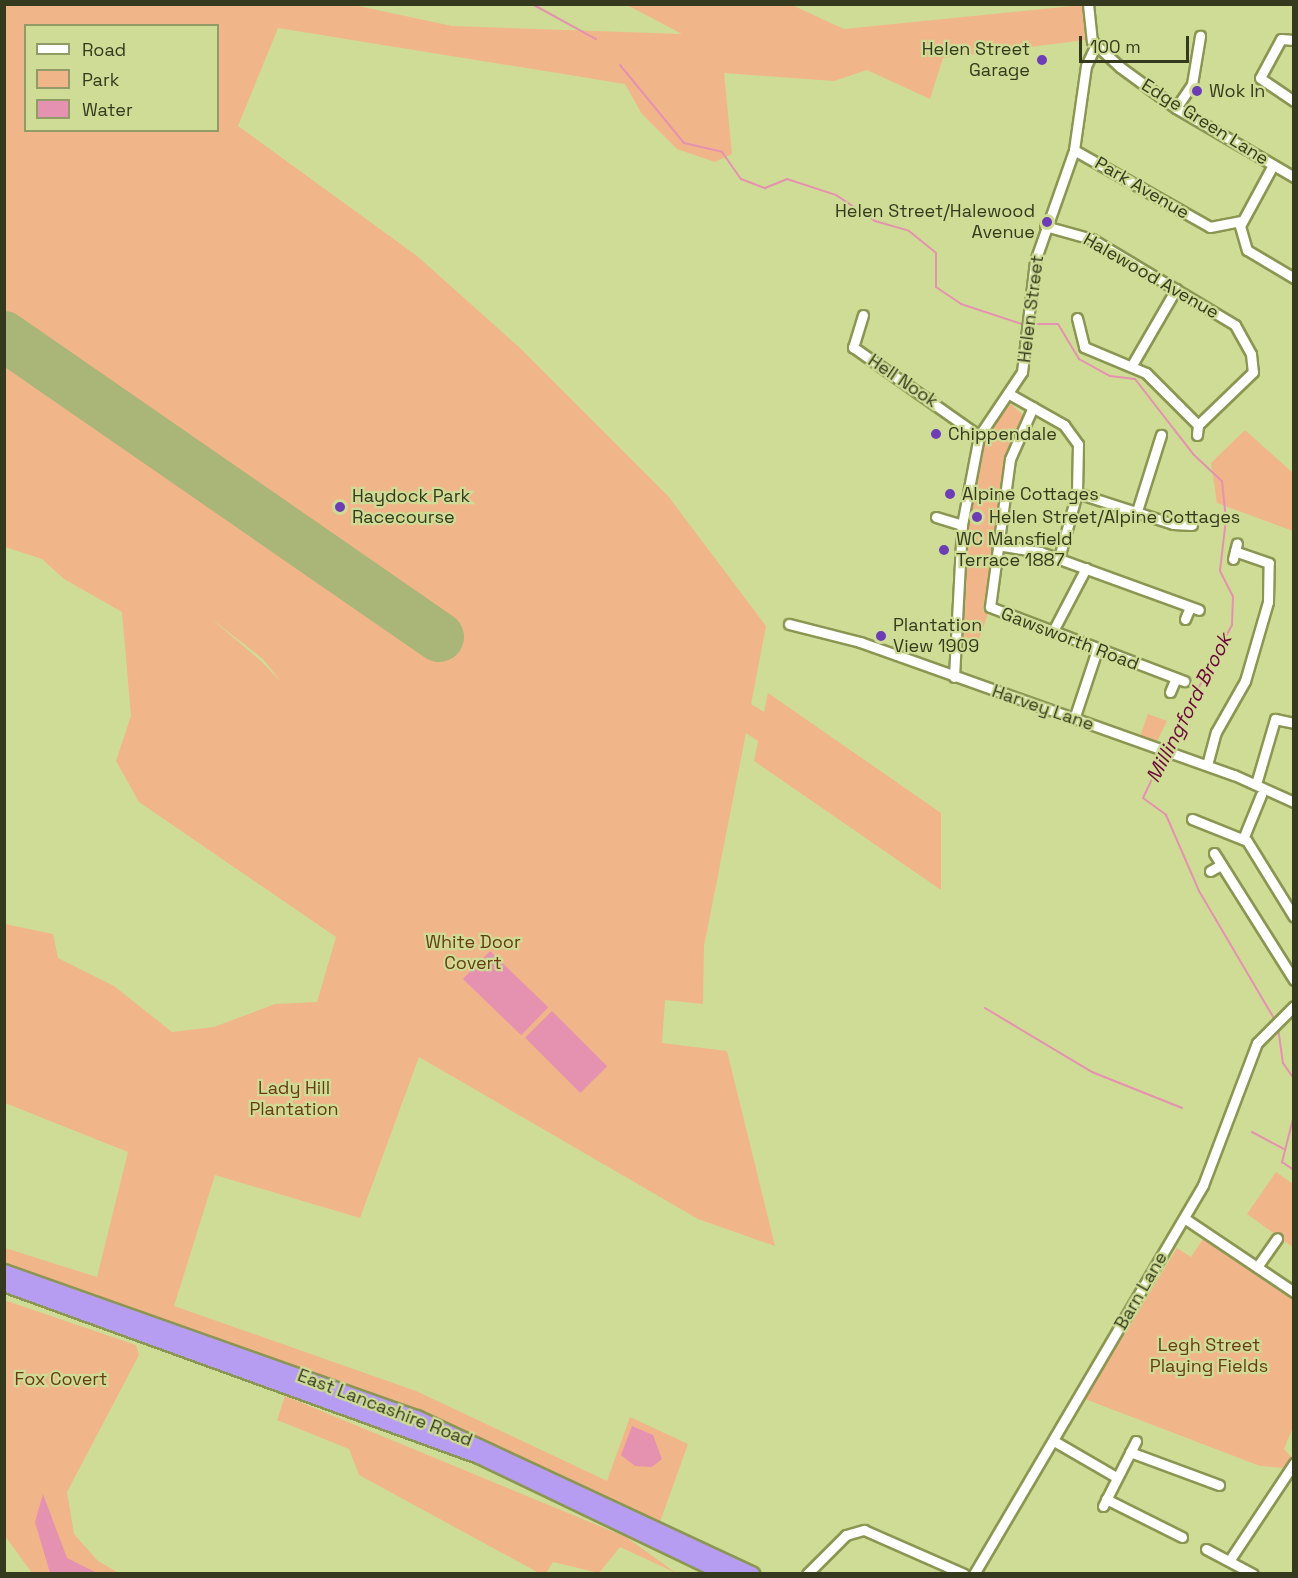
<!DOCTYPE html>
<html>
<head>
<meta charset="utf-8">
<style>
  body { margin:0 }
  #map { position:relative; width:1298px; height:1578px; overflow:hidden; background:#cfdc95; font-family:"Space Grotesk",sans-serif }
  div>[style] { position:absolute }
  .green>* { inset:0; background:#f1b58a }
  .water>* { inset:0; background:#e592b0; transform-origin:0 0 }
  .stream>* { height:2px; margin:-1px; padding:0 1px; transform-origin:1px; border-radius:1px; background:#e592b0 }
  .runway>* { height:50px; margin:-25px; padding:0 25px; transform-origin:25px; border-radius:25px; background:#aab578 }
  .roads { filter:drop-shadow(2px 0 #8b9652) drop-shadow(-2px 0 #8b9652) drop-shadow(0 2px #8b9652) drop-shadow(0 -2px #8b9652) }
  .minor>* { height:9px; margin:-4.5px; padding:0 4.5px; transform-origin:4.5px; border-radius:4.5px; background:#fff }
  .highway>* { height:14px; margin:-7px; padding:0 7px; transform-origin:7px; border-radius:7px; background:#b69df2 }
  .dots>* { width:16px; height:16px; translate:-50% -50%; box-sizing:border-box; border:3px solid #cfdc95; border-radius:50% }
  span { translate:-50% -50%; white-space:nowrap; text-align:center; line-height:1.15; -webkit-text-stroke:4.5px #cfdc95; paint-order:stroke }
  .poi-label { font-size:18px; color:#353a1e }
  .right { translate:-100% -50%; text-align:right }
  .left { translate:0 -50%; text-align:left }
  .street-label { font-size:18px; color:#353a1e }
  .park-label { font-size:18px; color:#693b15 }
  .water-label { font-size:20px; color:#6b063b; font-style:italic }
  .frame { position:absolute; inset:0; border:6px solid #353a1e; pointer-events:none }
  .legend { position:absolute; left:24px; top:24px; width:195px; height:108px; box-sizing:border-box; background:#cfdc95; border:2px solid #919b65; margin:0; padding:8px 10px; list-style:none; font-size:18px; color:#353a1e }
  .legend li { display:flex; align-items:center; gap:12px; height:30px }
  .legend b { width:30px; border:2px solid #919b65 }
  .scale { position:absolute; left:1079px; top:36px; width:110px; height:27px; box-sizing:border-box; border:3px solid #353a1e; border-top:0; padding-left:8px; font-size:18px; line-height:21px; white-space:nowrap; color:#353a1e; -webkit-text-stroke:4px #cfdc95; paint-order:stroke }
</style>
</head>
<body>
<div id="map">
  <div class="green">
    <div style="clip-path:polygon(evenodd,349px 4px,452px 26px,682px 34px,627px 5px,792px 5px,844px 29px,1083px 5px,1085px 40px,943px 58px,930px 99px,867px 70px,834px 81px,724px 73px,732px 154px,715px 162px,677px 149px,642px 114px,625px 84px,278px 28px,238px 126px,417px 256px,520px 348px,668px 496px,766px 626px,751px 704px,764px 712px,768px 693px,941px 813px,941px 890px,754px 761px,758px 741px,746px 733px,704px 946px,703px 1004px,665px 1000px,662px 1043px,727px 1051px,775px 1246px,698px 1219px,419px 1057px,360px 1218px,215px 1175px,174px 1306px,416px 1391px,607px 1481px,630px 1417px,688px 1444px,660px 1522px,409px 1408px,5px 1263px,5px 1248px,97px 1277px,128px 1152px,5px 1103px,5px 924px,53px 934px,58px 958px,114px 986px,172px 1032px,214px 1027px,275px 1004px,317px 1002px,336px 937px,139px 802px,116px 761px,131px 716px,122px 612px,64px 579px,42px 559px,5px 547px,5px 5px,349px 4px,26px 26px,218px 26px,218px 130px,26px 130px,26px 26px,349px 4px,209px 617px,263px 659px,282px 683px,261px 661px,209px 617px)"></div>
    <div style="clip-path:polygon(1011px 404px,1024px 416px,1006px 460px,983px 611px,988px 614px,978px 642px,963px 636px,963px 542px,982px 436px)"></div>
    <div style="clip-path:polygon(1245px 430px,1293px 473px,1293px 531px,1217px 503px,1211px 463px)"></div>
    <div style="clip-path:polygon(1148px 714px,1167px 721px,1156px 743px,1140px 737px)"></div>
    <div style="clip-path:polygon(1276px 1172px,1293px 1184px,1293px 1247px,1247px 1214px)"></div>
    <div style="clip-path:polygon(1203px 1239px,1293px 1300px,1293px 1427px,1284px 1449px,1294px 1460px,1285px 1468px,1260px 1466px,1085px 1399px,1177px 1248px,1191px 1257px)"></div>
    <div style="clip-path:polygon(4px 1300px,136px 1345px,139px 1355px,67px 1492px,74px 1534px,98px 1561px,119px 1573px,32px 1573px,5px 1536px)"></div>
    <div style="clip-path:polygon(285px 1396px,626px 1537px,676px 1573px,620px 1547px,599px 1573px,553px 1562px,546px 1573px,539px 1573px,359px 1475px,349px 1449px,277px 1420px)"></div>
  </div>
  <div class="water">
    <div style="left:490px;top:951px;width:81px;height:39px;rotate:44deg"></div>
    <div style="left:552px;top:1011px;width:78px;height:38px;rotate:45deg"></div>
    <div style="clip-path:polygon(632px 1426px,653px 1435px,662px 1459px,652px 1467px,635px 1466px,621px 1455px)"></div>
    <div style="clip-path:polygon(43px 1494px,67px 1558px,97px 1573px,50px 1573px,35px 1522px)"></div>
  </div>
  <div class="stream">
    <div style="left:532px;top:4px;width:73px;rotate:28.7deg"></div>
    <div style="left:620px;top:65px;width:101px;rotate:50.6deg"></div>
    <div style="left:684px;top:143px;width:39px;rotate:13deg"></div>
    <div style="left:722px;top:152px;width:33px;rotate:55deg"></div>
    <div style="left:741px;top:179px;width:26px;rotate:21deg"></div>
    <div style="left:765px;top:188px;width:24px;rotate:-22deg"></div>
    <div style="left:787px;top:179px;width:52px;rotate:18.1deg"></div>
    <div style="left:836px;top:195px;width:47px;rotate:33.7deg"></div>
    <div style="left:875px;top:221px;width:35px;rotate:16deg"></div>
    <div style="left:909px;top:231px;width:35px;rotate:39deg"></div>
    <div style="left:936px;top:253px;width:34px;rotate:90deg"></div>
    <div style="left:936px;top:287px;width:30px;rotate:34deg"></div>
    <div style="left:961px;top:304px;width:67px;rotate:18.2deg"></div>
    <div style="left:1030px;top:324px;width:28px"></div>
    <div style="left:1058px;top:324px;width:41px;rotate:59deg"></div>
    <div style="left:1079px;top:359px;width:35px;rotate:29deg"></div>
    <div style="left:1110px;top:376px;width:25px;rotate:7deg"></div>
    <div style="left:1135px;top:379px;width:96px;rotate:52.2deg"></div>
    <div style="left:1194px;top:455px;width:38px;rotate:43deg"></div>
    <div style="left:1222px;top:481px;width:38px;rotate:84deg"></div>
    <div style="left:1226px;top:519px;width:52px;rotate:96.6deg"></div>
    <div style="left:1220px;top:571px;width:28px;rotate:63deg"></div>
    <div style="left:1233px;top:596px;width:29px;rotate:92deg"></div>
    <div style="left:1232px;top:625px;width:138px;rotate:118deg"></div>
    <div style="left:1165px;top:752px;width:51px;rotate:115.6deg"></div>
    <div style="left:1143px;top:798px;width:29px;rotate:36deg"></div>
    <div style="left:1166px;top:815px;width:83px;rotate:66.5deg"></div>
    <div style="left:1199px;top:891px;width:150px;rotate:59.5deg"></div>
    <div style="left:985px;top:1008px;width:125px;rotate:30.9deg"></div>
    <div style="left:1092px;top:1072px;width:97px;rotate:21.8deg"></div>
    <div style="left:1278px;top:1028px;width:35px;rotate:82deg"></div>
    <div style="left:1283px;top:1063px;width:19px;rotate:55deg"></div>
    <div style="left:1294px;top:1115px;width:49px;rotate:104.3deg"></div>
    <div style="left:1282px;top:1162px;width:14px;rotate:34deg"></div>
    <div style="left:1252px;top:1132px;width:36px;rotate:28deg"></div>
  </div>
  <div class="runway">
    <div style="left:4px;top:336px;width:529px;rotate:34.68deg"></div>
  </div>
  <div class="roads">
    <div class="minor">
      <div style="left:1088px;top:4px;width:37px;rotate:84deg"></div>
      <div style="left:1092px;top:41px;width:38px;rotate:43deg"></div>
      <div style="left:1120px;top:67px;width:69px;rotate:36.2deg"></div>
      <div style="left:1176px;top:108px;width:137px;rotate:30.3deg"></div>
      <div style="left:1294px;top:40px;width:13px;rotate:-176deg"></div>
      <div style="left:1281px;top:39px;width:44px;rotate:118.3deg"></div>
      <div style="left:1260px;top:78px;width:41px;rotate:34.1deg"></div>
      <div style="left:1176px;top:108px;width:29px;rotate:-56deg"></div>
      <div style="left:1192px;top:84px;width:49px;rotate:-80.5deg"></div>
      <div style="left:1074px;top:150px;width:156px;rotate:29.5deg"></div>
      <div style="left:1210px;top:227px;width:32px;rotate:-11deg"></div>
      <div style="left:1273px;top:165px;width:69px;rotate:118.4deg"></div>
      <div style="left:1240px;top:226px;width:25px;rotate:74deg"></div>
      <div style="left:1247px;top:250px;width:55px;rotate:30.8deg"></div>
      <div style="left:1045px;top:226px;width:49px;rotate:15.5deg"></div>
      <div style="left:1092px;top:239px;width:167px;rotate:31deg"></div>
      <div style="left:1235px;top:325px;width:33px;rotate:61deg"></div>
      <div style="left:1251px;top:354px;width:18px;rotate:84deg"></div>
      <div style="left:1253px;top:372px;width:76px;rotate:136.1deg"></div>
      <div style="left:863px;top:315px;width:34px;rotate:107deg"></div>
      <div style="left:853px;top:347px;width:154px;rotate:35.2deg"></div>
      <div style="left:1077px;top:318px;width:30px;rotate:76deg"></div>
      <div style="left:1084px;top:347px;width:67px;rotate:22.8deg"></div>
      <div style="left:1146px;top:373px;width:74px;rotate:45deg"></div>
      <div style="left:1198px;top:425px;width:10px;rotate:96deg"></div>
      <div style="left:1132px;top:365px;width:88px;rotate:-59.9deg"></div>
      <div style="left:1011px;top:395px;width:61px;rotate:29.5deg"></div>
      <div style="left:1064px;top:425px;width:24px;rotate:54deg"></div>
      <div style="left:1078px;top:444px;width:49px;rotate:91.2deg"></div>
      <div style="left:1077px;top:493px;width:67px;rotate:105.5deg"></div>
      <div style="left:1033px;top:407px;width:57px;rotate:113.9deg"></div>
      <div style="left:1010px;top:459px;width:149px;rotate:97.7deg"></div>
      <div style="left:990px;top:607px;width:208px;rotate:20.9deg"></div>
      <div style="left:1077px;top:493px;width:101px;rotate:17.9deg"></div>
      <div style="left:1173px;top:524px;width:19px;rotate:3deg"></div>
      <div style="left:1137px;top:511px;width:80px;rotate:-72.5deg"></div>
      <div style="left:936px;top:517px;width:27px;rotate:17deg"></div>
      <div style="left:997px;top:545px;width:44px;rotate:9.2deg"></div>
      <div style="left:1040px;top:552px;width:169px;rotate:20deg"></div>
      <div style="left:1233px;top:559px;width:16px;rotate:-76deg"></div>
      <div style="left:1185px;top:619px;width:13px;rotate:-67deg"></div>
      <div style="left:789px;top:624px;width:73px;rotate:14.2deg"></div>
      <div style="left:860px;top:642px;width:397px;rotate:19.6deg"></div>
      <div style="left:1234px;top:775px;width:66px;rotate:24.2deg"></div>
      <div style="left:1053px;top:631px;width:71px;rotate:-62.4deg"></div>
      <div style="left:954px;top:677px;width:152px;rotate:-87deg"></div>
      <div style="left:962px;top:525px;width:91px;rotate:-79.2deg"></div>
      <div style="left:979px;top:436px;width:77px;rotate:-56.1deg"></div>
      <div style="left:1022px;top:372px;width:112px;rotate:-83.3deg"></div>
      <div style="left:1035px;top:261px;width:118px;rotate:-70.6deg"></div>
      <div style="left:1074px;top:150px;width:85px;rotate:-81.9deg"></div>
      <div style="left:1086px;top:66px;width:23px;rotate:-65deg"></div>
      <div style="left:1170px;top:692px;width:15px;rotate:-67deg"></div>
      <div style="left:1074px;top:719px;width:73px;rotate:-71.6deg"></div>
      <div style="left:1207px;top:765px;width:34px;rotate:-75deg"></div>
      <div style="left:1216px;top:732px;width:59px;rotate:-60.4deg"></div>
      <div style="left:1245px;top:681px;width:82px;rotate:-73.8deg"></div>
      <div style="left:1268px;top:602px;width:39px;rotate:-89deg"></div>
      <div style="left:1269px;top:563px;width:36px;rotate:-161deg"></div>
      <div style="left:1256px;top:784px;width:68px;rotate:-73.7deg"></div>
      <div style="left:1275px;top:719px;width:19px;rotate:12deg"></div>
      <div style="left:1192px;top:819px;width:59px;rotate:21.8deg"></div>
      <div style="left:1247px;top:841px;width:89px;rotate:58.3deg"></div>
      <div style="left:1243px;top:839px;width:48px;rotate:-67.8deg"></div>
      <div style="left:1214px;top:853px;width:150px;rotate:57.8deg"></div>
      <div style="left:1210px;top:871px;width:13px;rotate:-29deg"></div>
      <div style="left:1184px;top:1218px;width:133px;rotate:33.9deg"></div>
      <div style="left:1257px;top:1267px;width:35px;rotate:-55deg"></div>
      <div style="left:1054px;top:1441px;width:72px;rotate:30.1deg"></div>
      <div style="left:1130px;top:1452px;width:95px;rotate:20.3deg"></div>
      <div style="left:1106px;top:1499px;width:85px;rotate:26.6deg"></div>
      <div style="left:1103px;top:1506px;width:73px;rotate:-63.1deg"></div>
      <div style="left:1206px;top:1549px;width:53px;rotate:28deg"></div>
      <div style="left:1229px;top:1561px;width:118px;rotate:-56.4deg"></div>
      <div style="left:807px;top:1574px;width:55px;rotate:-45deg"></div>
      <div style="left:846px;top:1535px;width:19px;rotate:-16deg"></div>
      <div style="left:864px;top:1530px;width:109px;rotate:23.7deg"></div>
      <div style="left:974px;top:1574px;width:451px;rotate:-59.5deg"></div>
      <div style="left:1203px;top:1185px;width:152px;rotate:-69.2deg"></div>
      <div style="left:1257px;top:1043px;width:52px;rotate:-45deg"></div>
    </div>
    <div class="highway">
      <div style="left:4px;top:1272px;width:438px;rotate:19.5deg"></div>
      <div style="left:417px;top:1418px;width:370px;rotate:25deg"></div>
      <div style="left:4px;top:1284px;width:505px;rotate:19.91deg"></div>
      <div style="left:479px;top:1456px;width:273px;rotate:25.6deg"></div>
    </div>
  </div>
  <div class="dots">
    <div style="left:1042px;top:60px;background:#6c3db5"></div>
    <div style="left:1197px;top:91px;background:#6c3db5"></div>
    <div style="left:1047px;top:222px;background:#6c3db5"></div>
    <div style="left:936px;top:434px;background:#6c3db5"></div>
    <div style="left:950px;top:494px;background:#6c3db5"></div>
    <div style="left:340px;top:507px;background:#6c3db5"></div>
    <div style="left:977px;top:517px;background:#6c3db5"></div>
    <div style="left:944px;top:550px;background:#6c3db5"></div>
    <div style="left:881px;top:636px;background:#6c3db5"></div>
  </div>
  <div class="poi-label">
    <span class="right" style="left:1030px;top:60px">Helen Street<br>Garage</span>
    <span class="left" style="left:1209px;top:91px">Wok In</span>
    <span class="right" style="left:1035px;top:222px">Helen Street/Halewood<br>Avenue</span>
    <span class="left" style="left:948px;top:434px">Chippendale</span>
    <span class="left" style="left:962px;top:494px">Alpine Cottages</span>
    <span class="left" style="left:352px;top:507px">Haydock Park<br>Racecourse</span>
    <span class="left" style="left:989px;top:517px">Helen Street/Alpine Cottages</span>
    <span class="left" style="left:956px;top:550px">WC Mansfield<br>Terrace 1887</span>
    <span class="left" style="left:893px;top:636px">Plantation<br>View 1909</span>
  </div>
  <div class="street-label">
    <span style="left:1205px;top:122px;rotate:32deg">Edge Green Lane</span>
    <span style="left:1142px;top:188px;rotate:30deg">Park Avenue</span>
    <span style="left:1151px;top:276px;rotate:30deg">Halewood Avenue</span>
    <span style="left:1031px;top:309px;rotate:-83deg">Helen Street</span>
    <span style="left:903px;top:381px;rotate:34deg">Hell Nook</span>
    <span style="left:1070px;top:639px;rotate:21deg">Gawsworth Road</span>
    <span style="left:1043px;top:708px;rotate:19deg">Harvey Lane</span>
    <span style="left:1141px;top:1291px;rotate:-60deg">Barn Lane</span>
    <span style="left:385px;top:1408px;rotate:21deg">East Lancashire Road</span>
  </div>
  <div class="park-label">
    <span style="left:473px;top:953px">White Door<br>Covert</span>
    <span style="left:294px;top:1099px">Lady Hill<br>Plantation</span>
    <span style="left:1209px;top:1356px">Legh Street<br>Playing Fields</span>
    <span style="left:61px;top:1379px">Fox Covert</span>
  </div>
  <div class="water-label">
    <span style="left:1189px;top:708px;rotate:-63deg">Millingford Brook</span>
  </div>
  <div class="frame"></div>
  <ul class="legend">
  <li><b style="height:8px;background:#fff"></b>Road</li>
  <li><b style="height:16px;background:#f1b58a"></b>Park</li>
  <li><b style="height:16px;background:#e592b0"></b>Water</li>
  </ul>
  <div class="scale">100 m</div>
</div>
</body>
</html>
